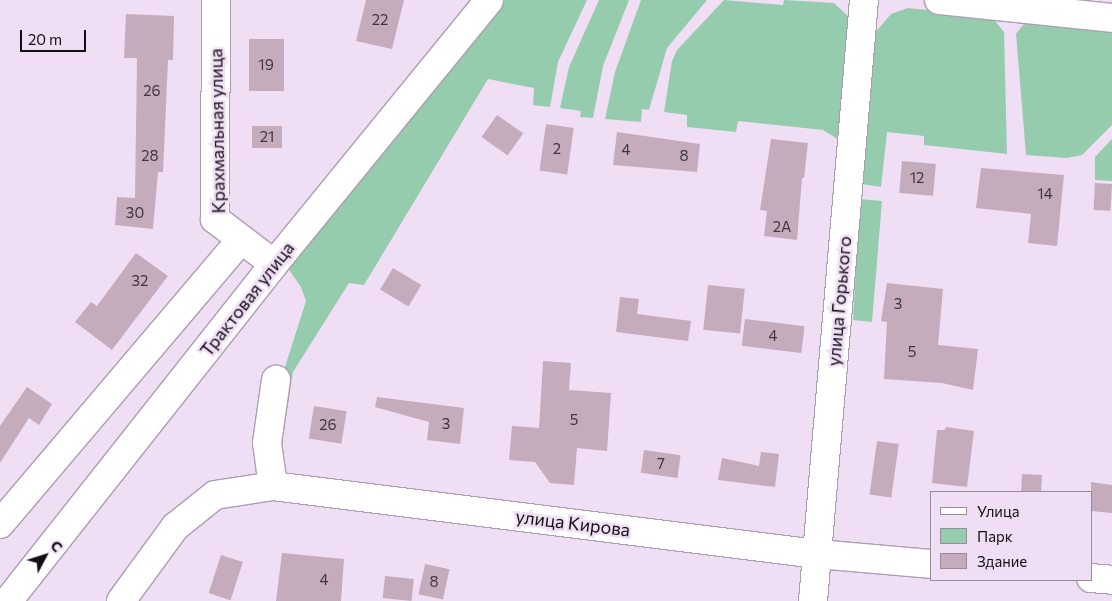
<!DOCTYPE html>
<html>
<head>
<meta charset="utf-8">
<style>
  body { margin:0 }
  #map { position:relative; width:1112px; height:601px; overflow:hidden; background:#f0def5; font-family:Commissioner,sans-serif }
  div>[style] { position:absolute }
  .green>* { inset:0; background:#96ccae }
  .building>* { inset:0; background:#c4acbc; transform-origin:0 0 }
  .roads { filter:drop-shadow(1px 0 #ad9db2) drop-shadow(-1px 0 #ad9db2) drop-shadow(0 1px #ad9db2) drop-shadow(0 -1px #ad9db2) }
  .minor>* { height:28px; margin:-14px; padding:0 14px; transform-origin:14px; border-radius:14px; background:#fff }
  span { translate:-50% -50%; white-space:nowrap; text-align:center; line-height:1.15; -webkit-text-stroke:5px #f0def5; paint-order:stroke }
  .number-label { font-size:15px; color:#3f363f }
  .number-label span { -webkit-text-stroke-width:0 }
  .street-label { font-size:18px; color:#130e15 }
  .legend { position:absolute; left:930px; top:491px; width:162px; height:90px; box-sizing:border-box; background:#f0def5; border:1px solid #988b9b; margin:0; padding:6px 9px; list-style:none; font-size:15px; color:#130e15 }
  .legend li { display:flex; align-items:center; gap:10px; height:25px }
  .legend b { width:25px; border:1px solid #988b9b }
  .north { position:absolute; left:20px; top:531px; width:50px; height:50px; -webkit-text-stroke:4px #f0def5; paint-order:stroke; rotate:50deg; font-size:14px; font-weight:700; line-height:20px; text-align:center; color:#130e15 }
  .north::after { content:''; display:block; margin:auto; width:18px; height:22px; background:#130e15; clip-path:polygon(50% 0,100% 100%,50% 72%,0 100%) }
  .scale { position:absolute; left:20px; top:30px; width:66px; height:22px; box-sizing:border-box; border:2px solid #130e15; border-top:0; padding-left:6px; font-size:15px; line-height:18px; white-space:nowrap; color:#130e15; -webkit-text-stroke:4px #f0def5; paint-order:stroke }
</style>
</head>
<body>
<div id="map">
  <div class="green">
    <div style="clip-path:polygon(498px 0,587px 0,558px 62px,550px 107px,533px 105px,534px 88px,488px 79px,364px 285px,349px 283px,293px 372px,280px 457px,284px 370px,306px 301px,301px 287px,287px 267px)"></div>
    <div style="clip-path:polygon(599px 0,629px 0,603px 66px,593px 118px,580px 117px,581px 111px,560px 108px,569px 67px)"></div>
    <div style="clip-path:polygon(641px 0,707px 0,667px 48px,649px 110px,642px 109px,641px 122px,605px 119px,615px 72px)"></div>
    <div style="clip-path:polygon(724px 0,783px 5px,784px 0,834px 3px,850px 18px,840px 181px,834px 181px,839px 140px,823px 130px,738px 121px,736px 132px,687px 127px,687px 115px,664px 112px,672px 61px,677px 50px)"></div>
    <div style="clip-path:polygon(908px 8px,992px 17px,1004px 32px,1007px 154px,924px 145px,924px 136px,887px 132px,881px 187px,862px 184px,875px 33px,891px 14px)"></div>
    <div style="clip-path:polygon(1026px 21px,1112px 32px,1112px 125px,1082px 155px,1067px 158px,1026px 155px,1016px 34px)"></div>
    <div style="clip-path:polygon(1112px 139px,1112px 181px,1095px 180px,1095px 157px)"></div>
    <div style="clip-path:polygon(860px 199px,882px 201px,872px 322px,853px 320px)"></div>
  </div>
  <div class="building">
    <div style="clip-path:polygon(366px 0,404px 0,392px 49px,356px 41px)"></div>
    <div style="clip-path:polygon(126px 14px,174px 16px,173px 60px,168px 60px,163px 172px,158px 172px,153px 229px,115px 225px,117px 197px,135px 198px,137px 58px,124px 58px)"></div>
    <div style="left:249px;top:39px;width:35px;height:52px"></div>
    <div style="left:497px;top:115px;width:32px;height:27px;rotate:35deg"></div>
    <div style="left:546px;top:124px;width:28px;height:47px;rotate:8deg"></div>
    <div style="left:252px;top:126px;width:30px;height:22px"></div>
    <div style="clip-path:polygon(617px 132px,700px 144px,697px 172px,613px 165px)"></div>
    <div style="clip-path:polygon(771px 139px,808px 143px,804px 178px,802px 178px,797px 240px,764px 236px,767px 211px,760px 210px)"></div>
    <div style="left:902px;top:161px;width:34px;height:32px;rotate:5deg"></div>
    <div style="clip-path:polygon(981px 168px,1064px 175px,1057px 246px,1028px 243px,1031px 214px,976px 208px)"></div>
    <div style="left:1095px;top:183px;width:17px;height:27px;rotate:3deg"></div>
    <div style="clip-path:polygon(136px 253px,168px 276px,112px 350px,75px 322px,91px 302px,97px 306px)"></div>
    <div style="left:393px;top:268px;width:33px;height:25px;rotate:31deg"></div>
    <div style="clip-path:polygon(887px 283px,943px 289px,938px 345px,978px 349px,973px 390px,942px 383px,884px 379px,887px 322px,881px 321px)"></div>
    <div style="left:708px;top:285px;width:37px;height:45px;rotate:6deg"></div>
    <div style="clip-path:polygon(620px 297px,639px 299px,637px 314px,691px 321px,688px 341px,616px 332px)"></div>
    <div style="left:745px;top:319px;width:60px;height:27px;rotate:7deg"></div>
    <div style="clip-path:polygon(543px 361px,571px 363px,569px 390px,611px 393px,607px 451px,577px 448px,574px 485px,550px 483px,535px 462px,509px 460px,512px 426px,539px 428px)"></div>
    <div style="clip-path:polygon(27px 387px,52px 404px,39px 425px,29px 418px,0 463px,0 426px)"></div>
    <div style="clip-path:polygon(377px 397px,464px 408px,460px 444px,427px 440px,429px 422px,375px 407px)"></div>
    <div style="left:314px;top:406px;width:33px;height:33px;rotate:9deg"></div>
    <div style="clip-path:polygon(946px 427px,974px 431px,967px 487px,932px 483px,937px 430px,945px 430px)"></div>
    <div style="left:877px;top:441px;width:22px;height:54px;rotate:8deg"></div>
    <div style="left:644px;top:450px;width:37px;height:23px;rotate:8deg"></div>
    <div style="clip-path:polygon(761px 452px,779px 454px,775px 487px,718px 480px,722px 458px,759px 466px)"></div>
    <div style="left:1022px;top:474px;width:20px;height:18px;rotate:3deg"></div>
    <div style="clip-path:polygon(1091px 482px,1112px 485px,1112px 513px,1091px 511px)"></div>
    <div style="clip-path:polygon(282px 553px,344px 559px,341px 601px,276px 601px)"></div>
    <div style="left:221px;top:555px;width:23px;height:40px;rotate:18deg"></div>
    <div style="left:425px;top:564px;width:25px;height:31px;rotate:12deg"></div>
    <div style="left:385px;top:576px;width:29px;height:22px;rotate:6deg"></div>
  </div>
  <div class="roads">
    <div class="minor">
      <div style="left:216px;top:0;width:219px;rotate:90.3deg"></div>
      <div style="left:215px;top:219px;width:74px;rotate:37.3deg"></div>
      <div style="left:939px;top:0;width:174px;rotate:5.9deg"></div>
      <div style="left:273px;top:486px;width:43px;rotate:-97.9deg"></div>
      <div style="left:267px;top:443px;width:64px;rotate:-81.9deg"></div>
      <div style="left:0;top:524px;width:372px;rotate:-49.7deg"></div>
      <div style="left:1091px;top:578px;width:21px;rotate:5deg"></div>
      <div style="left:8px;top:601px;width:429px;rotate:-51.7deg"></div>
      <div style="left:274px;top:264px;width:340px;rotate:-50.8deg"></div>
      <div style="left:121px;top:601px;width:92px;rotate:-53.9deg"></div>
      <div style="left:175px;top:527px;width:51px;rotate:-38.7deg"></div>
      <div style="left:215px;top:495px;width:59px;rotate:-8.8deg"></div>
      <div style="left:273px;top:486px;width:548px;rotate:7.13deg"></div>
      <div style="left:817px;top:554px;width:114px;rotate:5deg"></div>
      <div style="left:813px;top:601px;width:603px;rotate:-85.15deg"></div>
    </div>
  </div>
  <div class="number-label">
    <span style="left:380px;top:20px">22</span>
    <span style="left:266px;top:65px">19</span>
    <span style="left:152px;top:91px">26</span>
    <span style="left:267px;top:137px">21</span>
    <span style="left:557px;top:149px">2</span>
    <span style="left:626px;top:150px">4</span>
    <span style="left:150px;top:156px">28</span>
    <span style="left:684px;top:156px">8</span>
    <span style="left:917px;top:178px">12</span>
    <span style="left:1045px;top:194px">14</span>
    <span style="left:135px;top:213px">30</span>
    <span style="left:782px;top:227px">2А</span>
    <span style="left:140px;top:281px">32</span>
    <span style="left:898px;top:304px">3</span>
    <span style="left:773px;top:336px">4</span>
    <span style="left:912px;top:352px">5</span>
    <span style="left:574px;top:420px">5</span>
    <span style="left:446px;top:424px">3</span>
    <span style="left:328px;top:425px">26</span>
    <span style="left:661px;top:464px">7</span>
    <span style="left:324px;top:580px">4</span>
    <span style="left:434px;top:582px">8</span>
  </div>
  <div class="street-label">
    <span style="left:217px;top:131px;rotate:-91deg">Крахмальная улица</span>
    <span style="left:247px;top:299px;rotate:-52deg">Трактовая улица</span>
    <span style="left:839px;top:301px;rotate:-85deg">улица Горького</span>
    <span style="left:573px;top:523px;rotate:7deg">улица Кирова</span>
  </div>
  <ul class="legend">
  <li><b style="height:6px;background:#fff"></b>Улица</li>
  <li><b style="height:14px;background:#96ccae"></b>Парк</li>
  <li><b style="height:14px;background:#c4acbc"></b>Здание</li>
  </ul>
  <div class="north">С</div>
  <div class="scale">20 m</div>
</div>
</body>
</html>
